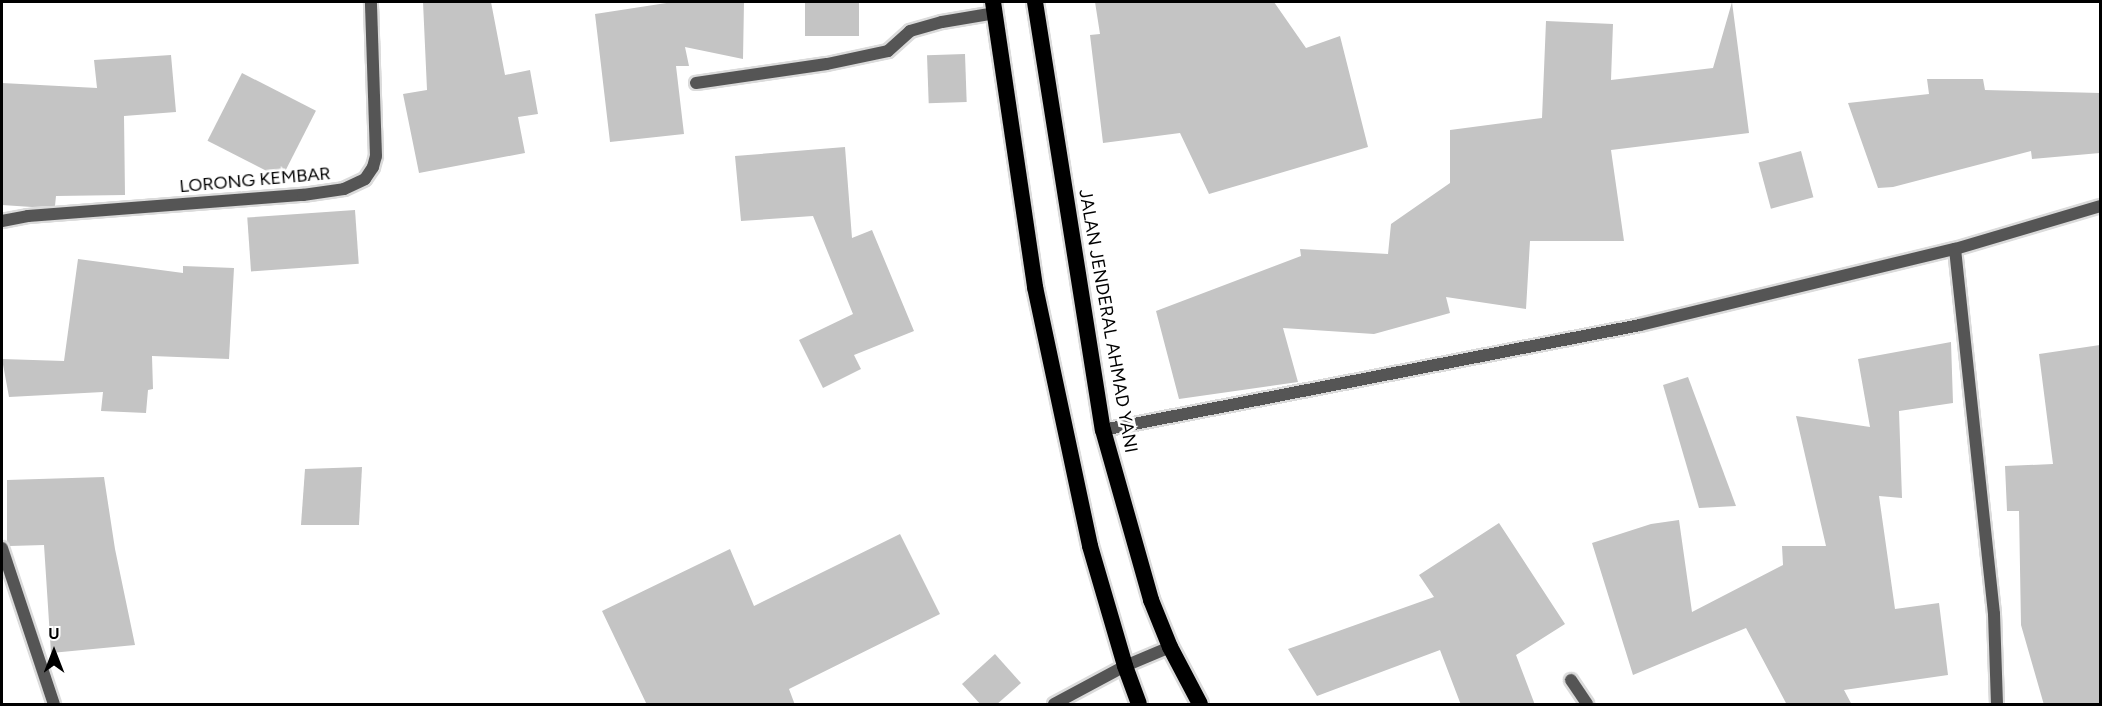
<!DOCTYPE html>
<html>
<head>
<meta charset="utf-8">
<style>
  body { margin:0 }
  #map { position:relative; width:2102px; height:706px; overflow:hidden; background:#fff; font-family:Figtree,sans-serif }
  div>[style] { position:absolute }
  .building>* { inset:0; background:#c4c4c4; transform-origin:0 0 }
  .roads { filter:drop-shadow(2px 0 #dbdbdb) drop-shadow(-2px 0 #dbdbdb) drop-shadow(0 2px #dbdbdb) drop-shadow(0 -2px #dbdbdb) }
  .service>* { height:12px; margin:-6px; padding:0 6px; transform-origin:6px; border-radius:6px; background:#555 }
  .minor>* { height:12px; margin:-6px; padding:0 6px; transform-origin:6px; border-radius:6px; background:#555 }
  .tertiary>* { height:12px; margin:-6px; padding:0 6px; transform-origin:6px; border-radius:6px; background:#555 }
  .trunk>* { height:16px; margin:-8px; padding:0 8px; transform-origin:8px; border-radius:8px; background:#000 }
  span { translate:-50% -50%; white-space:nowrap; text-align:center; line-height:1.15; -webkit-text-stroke:5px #fff; paint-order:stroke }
  .street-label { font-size:18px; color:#000 }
  .frame { position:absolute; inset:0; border:3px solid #000; pointer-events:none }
  .north { position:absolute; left:24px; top:622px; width:60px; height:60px; -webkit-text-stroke:4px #fff; paint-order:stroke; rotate:0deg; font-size:16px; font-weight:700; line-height:24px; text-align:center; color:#000 }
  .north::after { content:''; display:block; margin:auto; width:21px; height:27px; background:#000; clip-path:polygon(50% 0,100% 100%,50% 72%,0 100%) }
</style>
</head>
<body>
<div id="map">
  <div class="building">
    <div style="clip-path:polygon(423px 2px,491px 2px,505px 75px,530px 70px,538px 114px,518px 117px,525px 153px,419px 173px,403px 94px,427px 90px)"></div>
    <div style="clip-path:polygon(673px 2px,744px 2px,743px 59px,685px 47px,689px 66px,676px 66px,684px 134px,610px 142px,595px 14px)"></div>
    <div style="left:805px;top:2px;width:54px;height:34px"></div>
    <div style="clip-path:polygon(1095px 2px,1274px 2px,1306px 48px,1340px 36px,1368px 147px,1209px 194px,1180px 133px,1103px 143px,1090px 35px,1100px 34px)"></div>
    <div style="clip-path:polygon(1732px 2px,1749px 133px,1611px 150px,1624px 241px,1530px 241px,1526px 309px,1446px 297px,1450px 313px,1374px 334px,1283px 328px,1298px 382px,1179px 399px,1156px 311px,1301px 256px,1300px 249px,1388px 254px,1391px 224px,1450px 183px,1450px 130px,1542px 118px,1546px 21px,1613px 24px,1611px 80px,1713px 68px)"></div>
    <div style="left:965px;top:54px;width:48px;height:38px;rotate:88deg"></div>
    <div style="clip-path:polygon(171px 55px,176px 112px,124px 116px,125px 195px,56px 196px,55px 206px,32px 207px,2px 205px,2px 83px,97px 88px,94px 60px)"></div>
    <div style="left:242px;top:73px;width:83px;height:76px;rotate:27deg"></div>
    <div style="clip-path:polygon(1927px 79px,1983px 79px,1985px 90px,2100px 93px,2100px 153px,2032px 159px,2031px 151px,1893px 187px,1878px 188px,1848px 103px,1929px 94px)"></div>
    <div style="clip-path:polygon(845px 147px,852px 238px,872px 230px,914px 331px,854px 355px,861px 369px,823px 388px,799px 340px,853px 314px,813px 216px,741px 221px,735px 156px)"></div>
    <div style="left:1801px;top:151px;width:48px;height:44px;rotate:75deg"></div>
    <div style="left:355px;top:210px;width:54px;height:108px;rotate:86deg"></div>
    <div style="clip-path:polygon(78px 259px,183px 273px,183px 266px,234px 268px,229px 359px,152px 356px,153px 389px,148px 390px,146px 413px,101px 411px,103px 392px,9px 397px,2px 359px,64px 361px)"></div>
    <div style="clip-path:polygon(1951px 342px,1953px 403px,1899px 411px,1902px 498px,1879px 496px,1895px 609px,1939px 603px,1948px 675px,1844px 690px,1852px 705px,1787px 705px,1746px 628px,1633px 675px,1592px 543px,1651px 524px,1679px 520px,1692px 612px,1783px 565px,1782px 546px,1826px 546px,1796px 416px,1870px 427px,1858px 359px)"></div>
    <div style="clip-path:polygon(2100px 345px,2100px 705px,2044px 705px,2021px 625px,2019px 511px,2007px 511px,2005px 466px,2053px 464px,2039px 354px)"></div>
    <div style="clip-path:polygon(1688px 377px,1736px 506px,1699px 508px,1663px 385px)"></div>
    <div style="clip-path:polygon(362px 467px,359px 525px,301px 525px,305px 469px)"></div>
    <div style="clip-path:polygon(104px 477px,115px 549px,135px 645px,51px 653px,44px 545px,10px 546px,7px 542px,7px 480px)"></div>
    <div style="clip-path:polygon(1499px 523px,1565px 624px,1516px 655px,1535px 705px,1461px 705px,1440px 650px,1317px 696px,1288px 649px,1434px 597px,1419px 575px)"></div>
    <div style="clip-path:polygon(900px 534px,940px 614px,789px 689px,795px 705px,647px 705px,602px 611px,730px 549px,754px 606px)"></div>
    <div style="clip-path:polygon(995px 654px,1021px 683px,996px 705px,981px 705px,962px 684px)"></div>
  </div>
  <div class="roads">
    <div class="service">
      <div style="left:696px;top:83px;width:132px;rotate:-8.3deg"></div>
      <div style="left:827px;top:64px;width:62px;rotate:-12deg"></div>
      <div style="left:888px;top:51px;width:30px;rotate:-42deg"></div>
      <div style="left:910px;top:31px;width:33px;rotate:-16deg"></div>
      <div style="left:942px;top:22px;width:54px;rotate:-9.6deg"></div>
      <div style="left:1571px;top:680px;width:29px;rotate:56deg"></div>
    </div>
    <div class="minor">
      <div style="left:2px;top:221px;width:26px;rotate:-11deg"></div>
      <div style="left:28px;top:216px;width:276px;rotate:-4.4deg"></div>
      <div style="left:303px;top:195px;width:41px;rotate:-8.3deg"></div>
      <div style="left:344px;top:189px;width:23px;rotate:-25deg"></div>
      <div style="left:365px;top:179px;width:14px;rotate:-56deg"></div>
      <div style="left:373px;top:167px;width:11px;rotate:-75deg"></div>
      <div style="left:376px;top:156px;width:154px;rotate:-91.9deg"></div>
      <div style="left:1955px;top:249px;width:151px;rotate:-16.5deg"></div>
      <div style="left:1103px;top:430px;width:547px;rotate:-11.06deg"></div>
      <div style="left:1640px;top:325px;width:324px;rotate:-13.6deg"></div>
      <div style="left:1955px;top:249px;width:367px;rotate:83.9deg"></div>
      <div style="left:1994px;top:614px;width:90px;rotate:88.1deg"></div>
      <div style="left:2px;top:548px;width:164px;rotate:71.6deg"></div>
    </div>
    <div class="tertiary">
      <div style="left:1054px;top:704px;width:81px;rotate:-28.2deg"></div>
      <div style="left:1125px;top:666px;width:49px;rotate:-22.9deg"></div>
    </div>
    <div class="trunk">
      <div style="left:993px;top:2px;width:288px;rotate:81.6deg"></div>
      <div style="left:1035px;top:287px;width:265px;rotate:78deg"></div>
      <div style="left:1090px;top:546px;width:125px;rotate:73.7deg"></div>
      <div style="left:1125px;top:666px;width:40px;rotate:69.8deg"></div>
      <div style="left:1035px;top:2px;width:433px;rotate:81deg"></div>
      <div style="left:1103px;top:430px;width:177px;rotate:74.2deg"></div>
      <div style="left:1151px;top:600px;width:51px;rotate:68deg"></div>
      <div style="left:1170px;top:647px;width:64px;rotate:62.2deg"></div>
    </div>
  </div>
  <div class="street-label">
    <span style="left:255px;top:180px;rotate:-5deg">LORONG KEMBAR</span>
    <span style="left:1108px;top:321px;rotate:80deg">JALAN JENDERAL AHMAD YANI</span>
  </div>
  <div class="frame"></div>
  <div class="north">U</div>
</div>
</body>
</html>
